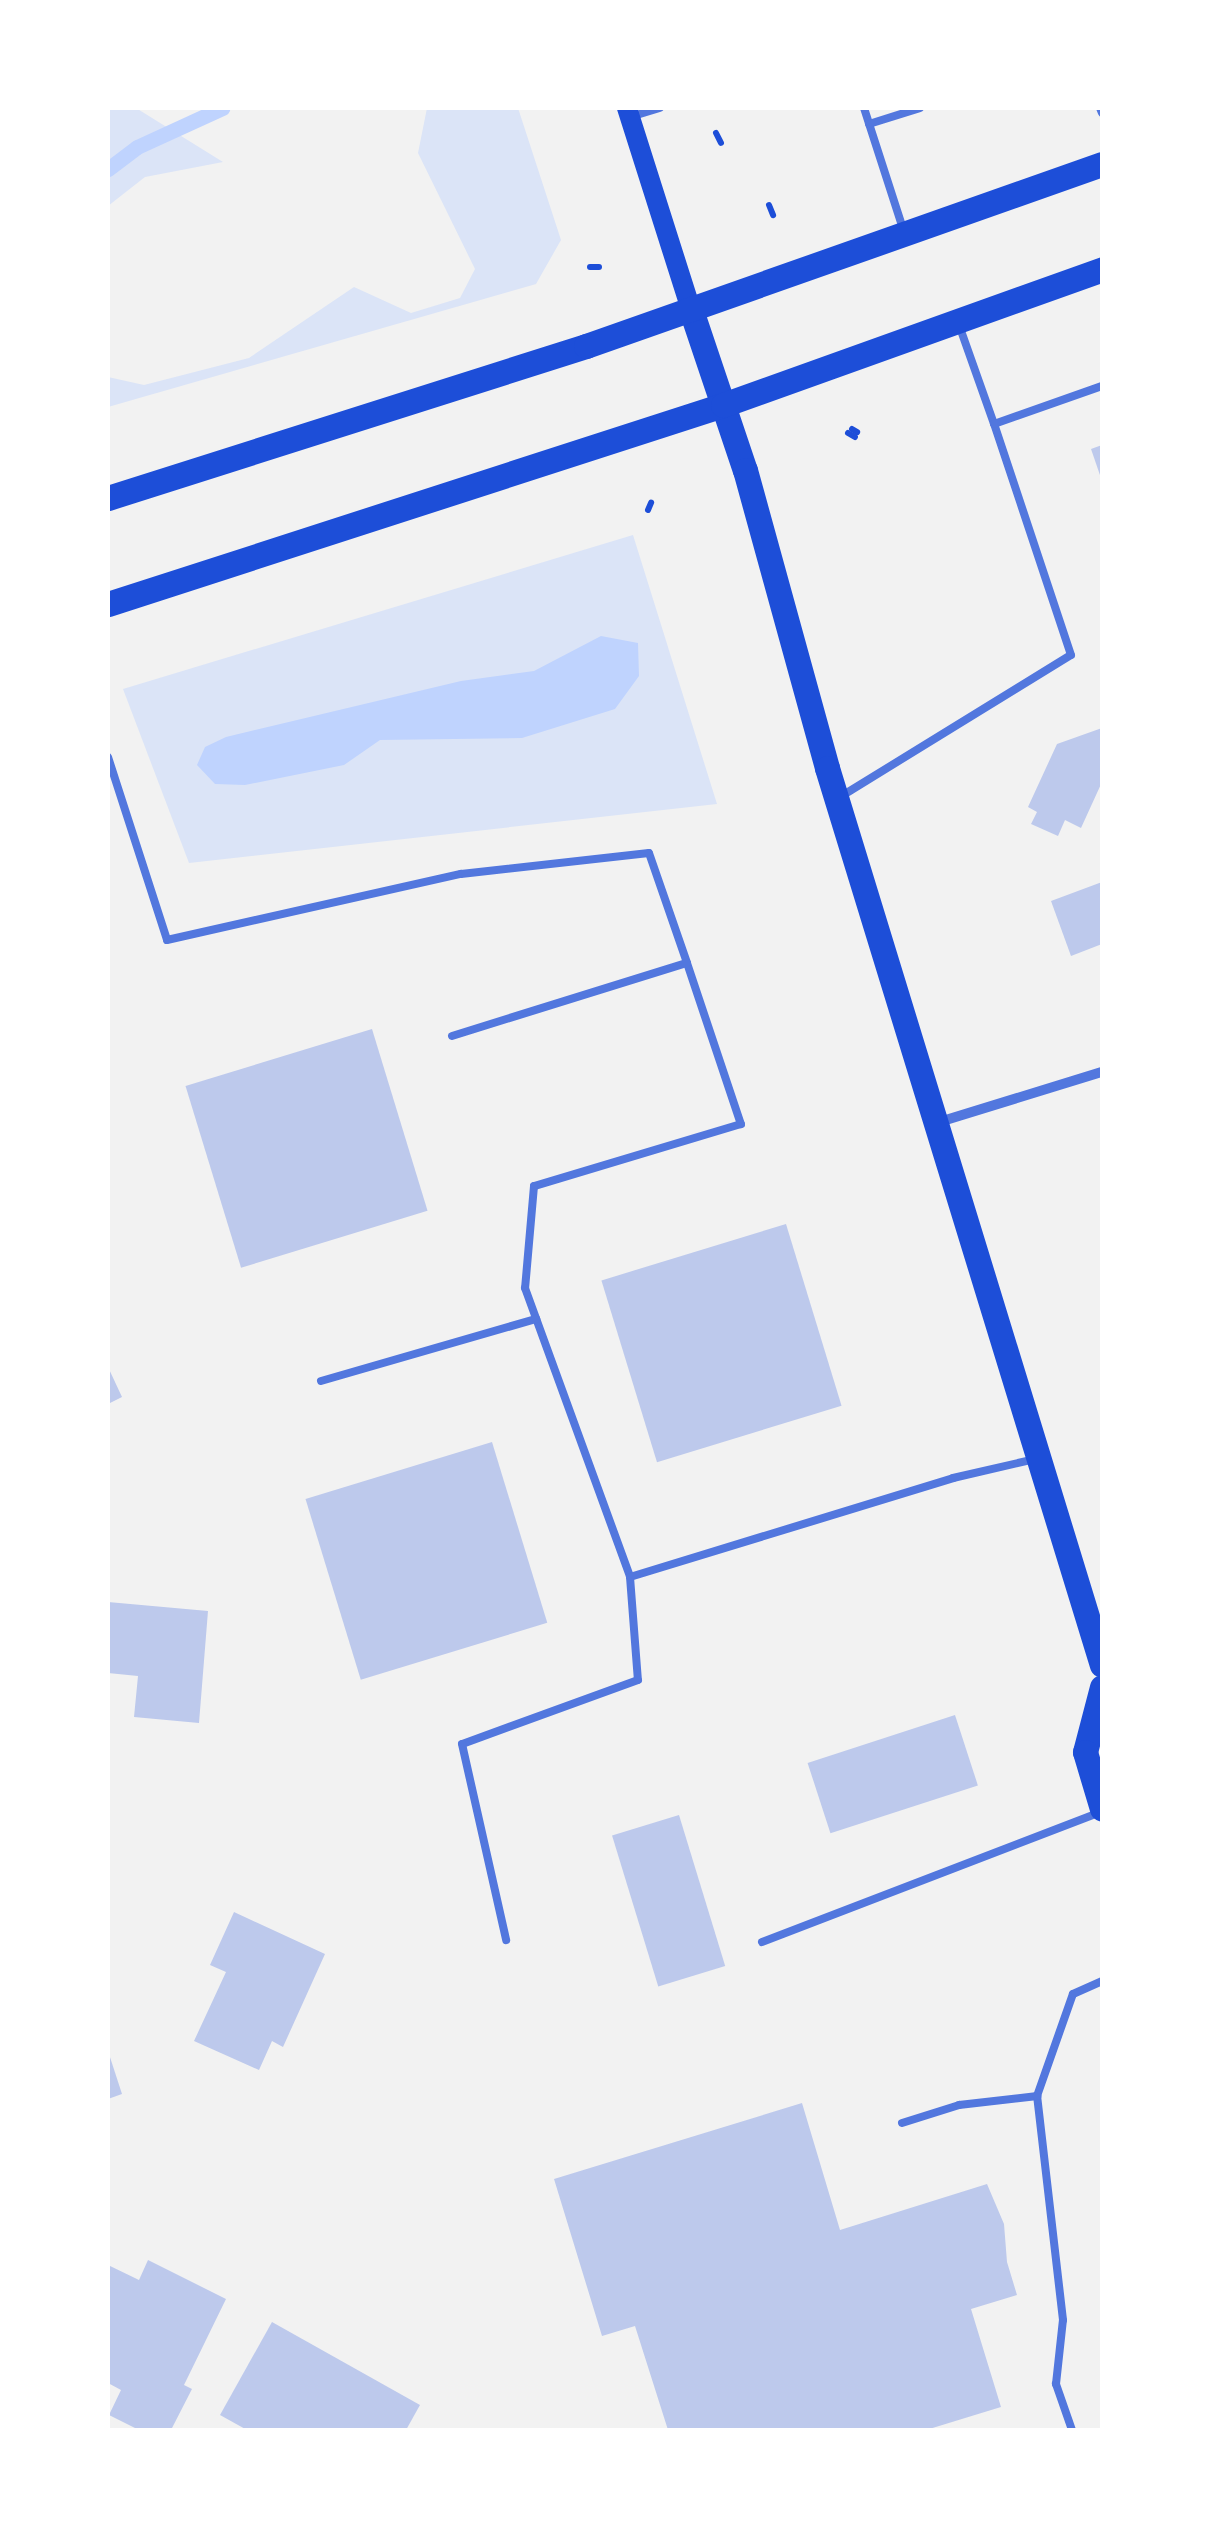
<!DOCTYPE html>
<html>
<head>
<meta charset="utf-8">
<style>
  body { margin:0 }
  #map { position:relative; width:1210px; height:2538px; overflow:hidden; background:#f2f2f2; font-family:Arial,sans-serif }
  div>[style] { position:absolute }
  .green>* { inset:0; background:#dbe4f7 }
  .water>* { inset:0; background:#bfd3fe }
  .stream>* { height:15px; margin:-7.5px; padding:0 7.5px; transform-origin:7.5px; border-radius:7.5px; background:#bfd3fe }
  .building>* { inset:0; background:#bdc9ec; transform-origin:0 0 }
  .path>* { height:6px; margin:-3px; padding:0 3px; transform-origin:3px; border-radius:3px; background:#1d4ed8 }
  .service>* { height:8px; margin:-4px; padding:0 4px; transform-origin:4px; border-radius:4px; background:#5277de }
  .minor>* { height:10px; margin:-5px; padding:0 5px; transform-origin:5px; border-radius:5px; background:#5277de }
  .secondary>* { height:20px; margin:-10px; padding:0 10px; transform-origin:10px; border-radius:10px; background:#1d4ed8 }
  .primary>* { height:25px; margin:-12.5px; padding:0 12.5px; transform-origin:12.5px; border-radius:12.5px; background:#1d4ed8 }
  span { translate:-50% -50%; white-space:nowrap; text-align:center; line-height:1.15; -webkit-text-stroke:9px #fff; paint-order:stroke }
  .frame { position:absolute; inset:0; border:110px solid #fff; pointer-events:none }
</style>
</head>
<body>
<div id="map">
  <div class="green">
    <div style="clip-path:polygon(108px 108px,136px 108px,223px 162px,145px 177px,108px 206px)"></div>
    <div style="clip-path:polygon(427px 108px,518px 108px,561px 240px,536px 284px,108px 407px,108px 377px,144px 385px,249px 358px,354px 287px,411px 313px,460px 298px,475px 269px,418px 153px)"></div>
    <div style="clip-path:polygon(633px 535px,717px 804px,189px 863px,123px 689px)"></div>
  </div>
  <div class="water">
    <div style="clip-path:polygon(601px 636px,638px 643px,639px 676px,615px 709px,522px 738px,380px 740px,344px 765px,245px 785px,215px 784px,197px 765px,205px 747px,226px 737px,461px 681px,534px 671px)"></div>
  </div>
  <div class="stream">
    <div style="left:108px;top:169px;width:36px;rotate:-37deg"></div>
    <div style="left:137px;top:147px;width:94px;rotate:-24.6deg"></div>
  </div>
  <div class="building">
    <div style="clip-path:polygon(1102px 445px,1102px 481px,1091px 449px)"></div>
    <div style="clip-path:polygon(1102px 728px,1102px 782px,1081px 828px,1065px 820px,1058px 836px,1031px 824px,1037px 812px,1028px 807px,1057px 744px)"></div>
    <div style="clip-path:polygon(1102px 882px,1102px 944px,1071px 956px,1051px 901px)"></div>
    <div style="left:372px;top:1029px;width:190px;height:195px;rotate:73deg"></div>
    <div style="left:786px;top:1224px;width:190px;height:193px;rotate:73deg"></div>
    <div style="clip-path:polygon(108px 1367px,122px 1397px,108px 1404px)"></div>
    <div style="left:492px;top:1442px;width:189px;height:195px;rotate:73deg"></div>
    <div style="clip-path:polygon(108px 1602px,208px 1611px,199px 1723px,134px 1717px,138px 1676px,108px 1673px)"></div>
    <div style="left:955px;top:1715px;width:74px;height:155px;rotate:72deg"></div>
    <div style="left:679px;top:1815px;width:158px;height:70px;rotate:73deg"></div>
    <div style="clip-path:polygon(234px 1912px,325px 1954px,283px 2047px,272px 2041px,259px 2070px,194px 2041px,226px 1972px,210px 1965px)"></div>
    <div style="clip-path:polygon(108px 2051px,122px 2094px,108px 2099px)"></div>
    <div style="clip-path:polygon(802px 2103px,840px 2230px,987px 2184px,1004px 2224px,1007px 2262px,1017px 2295px,971px 2309px,1001px 2407px,926px 2430px,668px 2430px,635px 2326px,602px 2336px,554px 2179px)"></div>
    <div style="clip-path:polygon(148px 2260px,226px 2299px,184px 2385px,192px 2389px,171px 2430px,139px 2430px,109px 2415px,121px 2390px,108px 2383px,108px 2265px,139px 2280px)"></div>
    <div style="clip-path:polygon(272px 2322px,420px 2405px,406px 2430px,247px 2430px,220px 2415px)"></div>
  </div>
  <div class="path">
    <div style="left:716px;top:133px;width:11px;rotate:63deg"></div>
    <div style="left:769px;top:205px;width:11px;rotate:68deg"></div>
    <div style="left:590px;top:267px;width:9px"></div>
    <div style="left:852px;top:429px;width:6px;rotate:31deg"></div>
    <div style="left:848px;top:433px;width:8px;rotate:30deg"></div>
    <div style="left:648px;top:510px;width:8px;rotate:-67deg"></div>
  </div>
  <div class="service">
    <div style="left:864px;top:108px;width:130px;rotate:72.1deg"></div>
    <div style="left:1100px;top:108px;width:5px;rotate:68deg"></div>
    <div style="left:630px;top:117px;width:31px;rotate:-17deg"></div>
    <div style="left:869px;top:124px;width:53px;rotate:-17.4deg"></div>
    <div style="left:959px;top:325px;width:105px;rotate:70.5deg"></div>
    <div style="left:108px;top:757px;width:192px;rotate:72.1deg"></div>
    <div style="left:167px;top:940px;width:301px;rotate:-12.7deg"></div>
    <div style="left:461px;top:874px;width:189px;rotate:-6.4deg"></div>
    <div style="left:649px;top:853px;width:116px;rotate:70.9deg"></div>
    <div style="left:687px;top:963px;width:170px;rotate:71.5deg"></div>
    <div style="left:741px;top:1124px;width:216px;rotate:163.3deg"></div>
    <div style="left:534px;top:1186px;width:102px;rotate:95deg"></div>
    <div style="left:525px;top:1288px;width:307px;rotate:70deg"></div>
    <div style="left:630px;top:1577px;width:103px;rotate:85.6deg"></div>
    <div style="left:638px;top:1680px;width:187px;rotate:160deg"></div>
    <div style="left:462px;top:1744px;width:201px;rotate:77.3deg"></div>
    <div style="left:840px;top:797px;width:271px;rotate:-31.6deg"></div>
    <div style="left:1071px;top:655px;width:243px;rotate:-108.4deg"></div>
    <div style="left:994px;top:424px;width:114px;rotate:-19.4deg"></div>
    <div style="left:452px;top:1036px;width:246px;rotate:-17.3deg"></div>
    <div style="left:321px;top:1381px;width:224px;rotate:-16.1deg"></div>
    <div style="left:630px;top:1577px;width:338px;rotate:-17deg"></div>
    <div style="left:953px;top:1478px;width:84px;rotate:-13deg"></div>
    <div style="left:762px;top:1942px;width:360px;rotate:-21deg"></div>
    <div style="left:902px;top:2123px;width:60px;rotate:-17.5deg"></div>
    <div style="left:959px;top:2105px;width:79px;rotate:-6.6deg"></div>
    <div style="left:1072px;top:2430px;width:49px;rotate:-109.2deg"></div>
    <div style="left:1056px;top:2384px;width:64px;rotate:-83.8deg"></div>
    <div style="left:1063px;top:2320px;width:226px;rotate:-96.6deg"></div>
    <div style="left:1037px;top:2096px;width:108px;rotate:-70.6deg"></div>
    <div style="left:1073px;top:1994px;width:32px;rotate:-24deg"></div>
  </div>
  <div class="minor">
    <div style="left:936px;top:1123px;width:174px;rotate:-17.1deg"></div>
  </div>
  <div class="secondary">
    <div style="left:627px;top:108px;width:212px;rotate:72.4deg"></div>
  </div>
  <div class="primary">
    <div style="left:691px;top:310px;width:169px;rotate:71.4deg"></div>
    <div style="left:745px;top:470px;width:309px;rotate:74.6deg"></div>
    <div style="left:827px;top:768px;width:938px;rotate:72.96deg"></div>
    <div style="left:108px;top:498px;width:502px;rotate:-17.64deg"></div>
    <div style="left:586px;top:346px;width:547px;rotate:-19.43deg"></div>
    <div style="left:108px;top:604px;width:646px;rotate:-17.93deg"></div>
    <div style="left:723px;top:405px;width:403px;rotate:-19.7deg"></div>
    <div style="left:1102px;top:1687px;width:67px;rotate:104.7deg"></div>
    <div style="left:1085px;top:1752px;width:59px;rotate:73.4deg"></div>
  </div>
  <div class="frame"></div>
</div>
</body>
</html>
